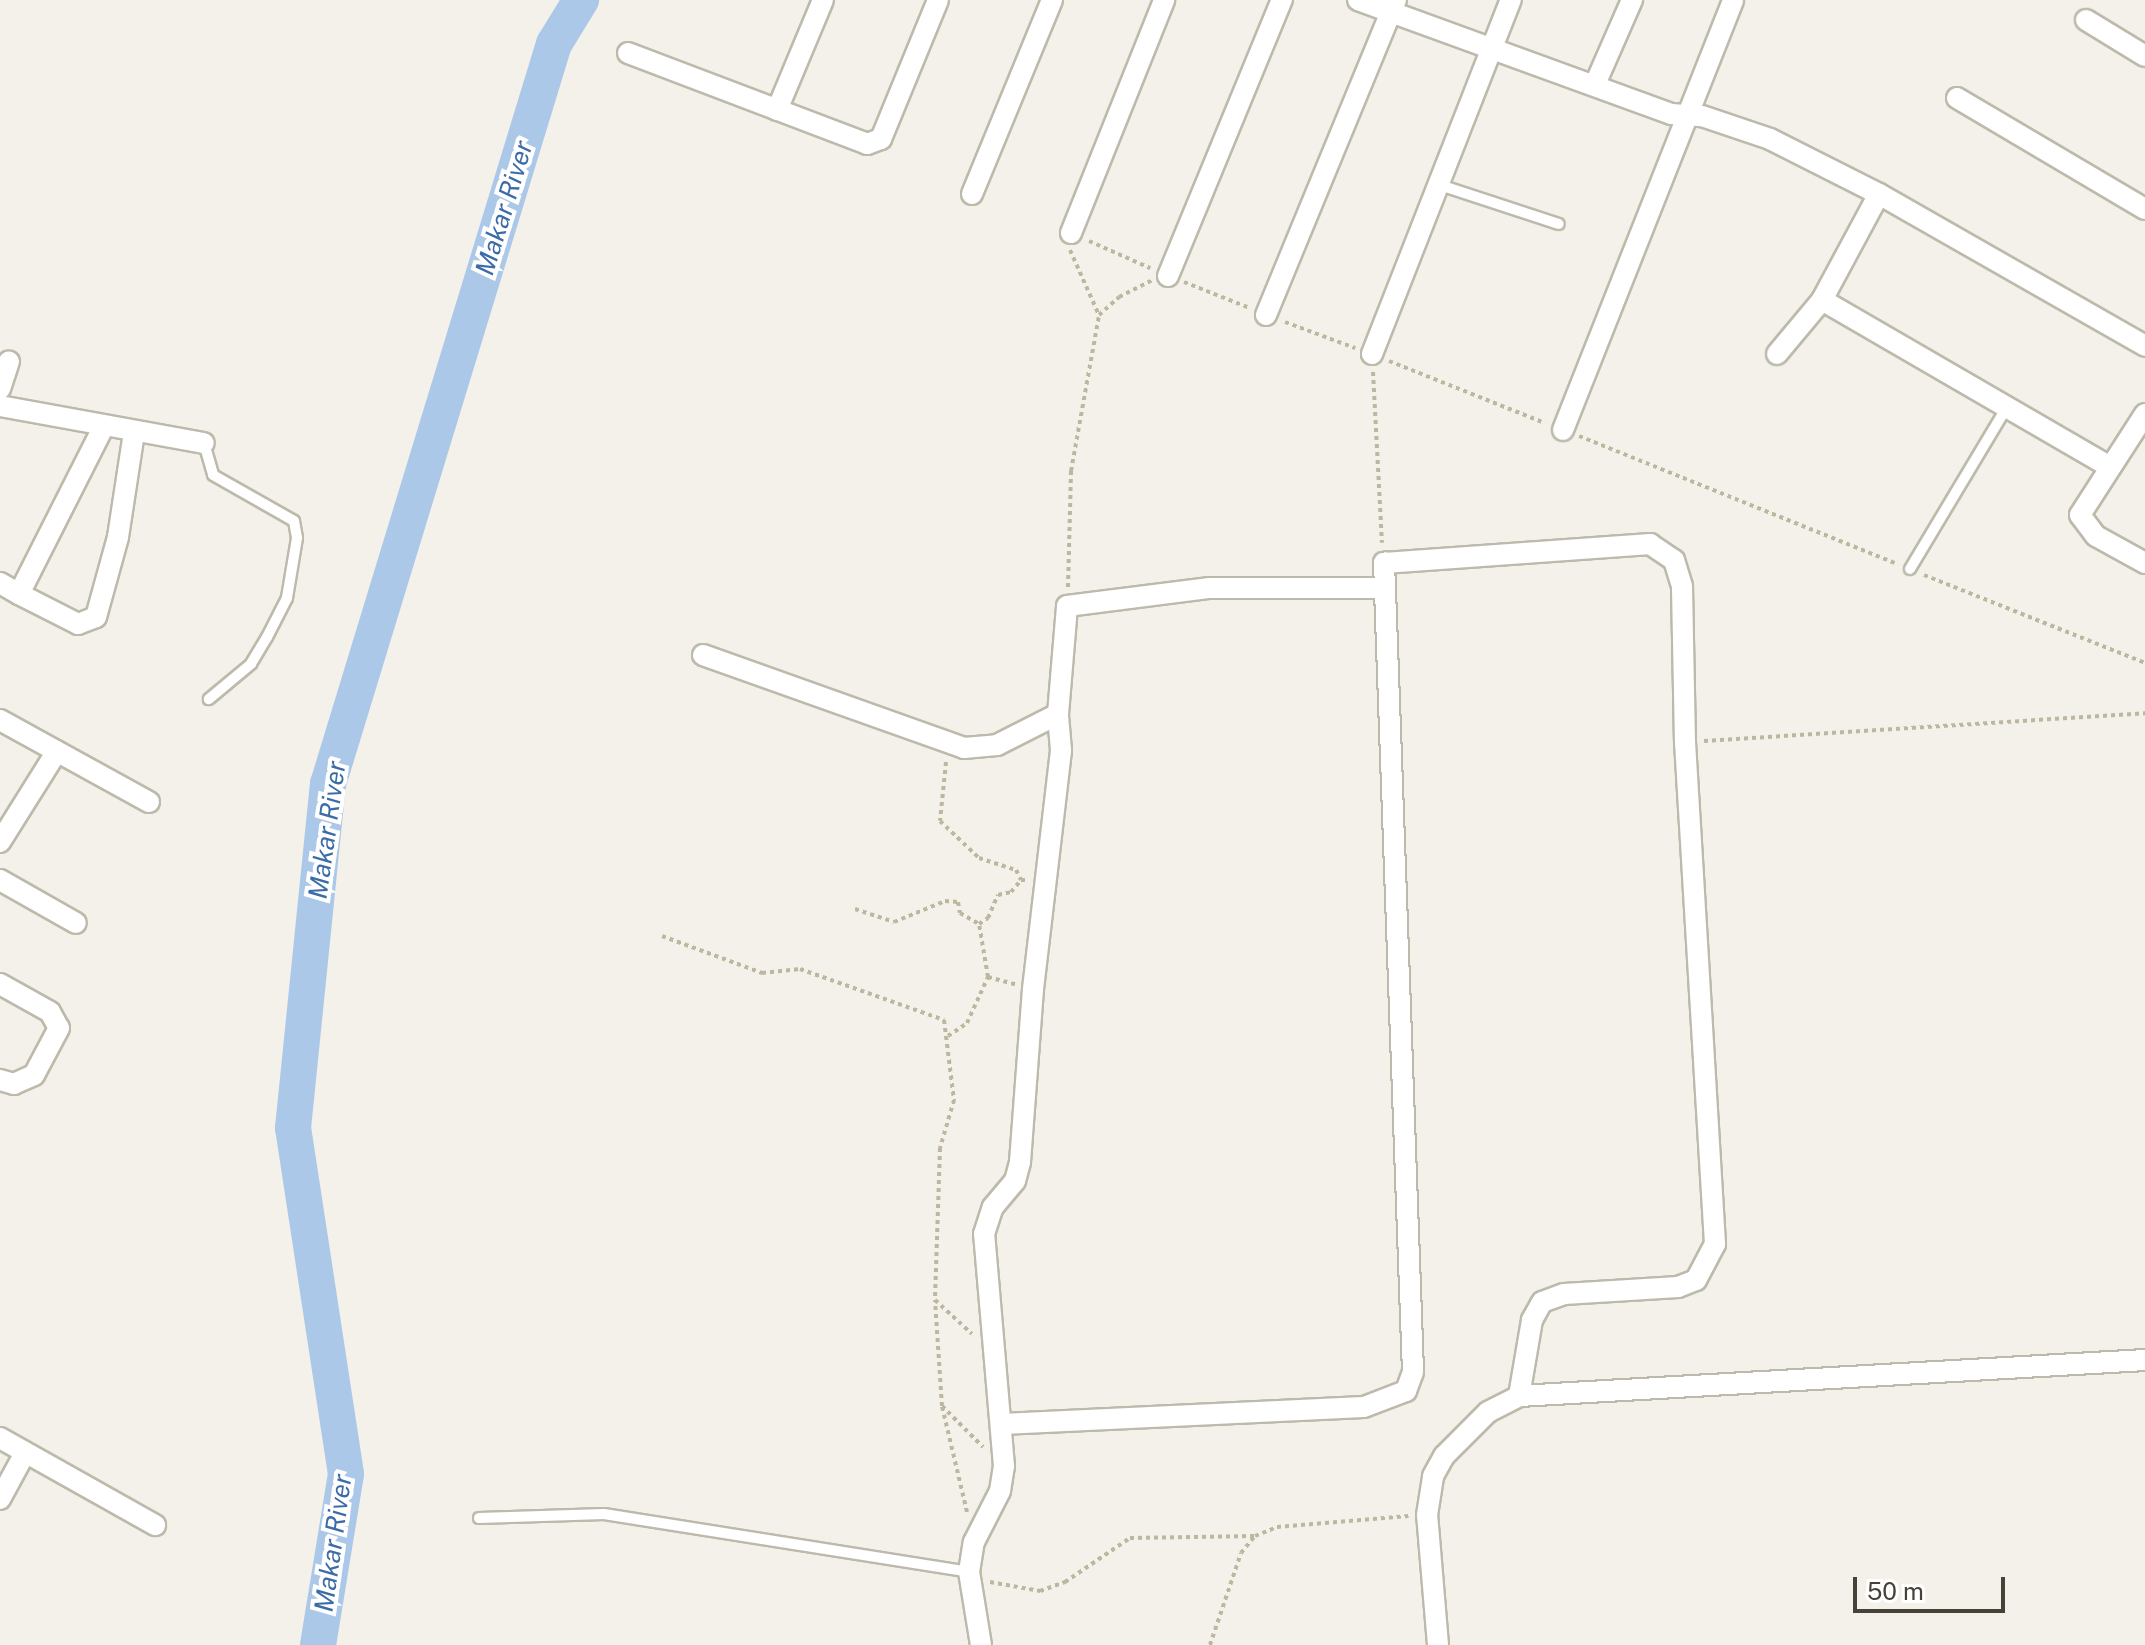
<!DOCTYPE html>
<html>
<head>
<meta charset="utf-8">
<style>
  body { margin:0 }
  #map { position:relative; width:2145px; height:1645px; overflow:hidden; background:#f3f1e9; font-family:"Public Sans",sans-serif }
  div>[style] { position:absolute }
  .river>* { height:36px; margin:-18px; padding:0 18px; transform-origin:18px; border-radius:18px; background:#abc8e9 }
  .path>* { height:4px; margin-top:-2px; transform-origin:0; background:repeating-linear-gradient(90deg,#beb79f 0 4px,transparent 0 8px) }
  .roads { filter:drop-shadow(2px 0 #bdbaac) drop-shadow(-2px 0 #bdbaac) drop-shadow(0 2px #bdbaac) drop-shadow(0 -2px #bdbaac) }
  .service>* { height:10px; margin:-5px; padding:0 5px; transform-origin:5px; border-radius:5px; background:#fff }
  .minor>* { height:20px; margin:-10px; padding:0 10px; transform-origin:10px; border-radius:10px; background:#fff }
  span { translate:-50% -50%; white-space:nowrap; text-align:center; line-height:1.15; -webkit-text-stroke:8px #fff; paint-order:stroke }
  .water-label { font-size:26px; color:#3c6ca7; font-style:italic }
  .scale { position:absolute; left:1853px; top:1577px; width:152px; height:36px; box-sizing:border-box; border:4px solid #464238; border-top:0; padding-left:10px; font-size:24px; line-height:28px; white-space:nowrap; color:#464238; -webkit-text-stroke:6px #fff; paint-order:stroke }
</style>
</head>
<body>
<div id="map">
  <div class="river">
    <div style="left:318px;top:1645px;width:173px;rotate:-80.7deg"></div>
    <div style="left:346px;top:1474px;width:350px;rotate:-98.7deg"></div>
    <div style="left:293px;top:1128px;width:346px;rotate:-84.2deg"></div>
    <div style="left:328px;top:784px;width:774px;rotate:-73.02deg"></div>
    <div style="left:554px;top:44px;width:52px;rotate:-58.5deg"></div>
  </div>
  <div class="path">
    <div style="left:1089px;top:241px;width:67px;rotate:23.9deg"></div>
    <div style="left:1070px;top:250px;width:71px;rotate:66deg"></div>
    <div style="left:1184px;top:282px;width:71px;rotate:21.5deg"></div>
    <div style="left:1285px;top:322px;width:75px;rotate:20.4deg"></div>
    <div style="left:1389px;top:361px;width:168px;rotate:21.7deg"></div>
    <div style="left:1373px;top:372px;width:171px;rotate:87deg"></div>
    <div style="left:1579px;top:436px;width:344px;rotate:21.9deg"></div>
    <div style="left:1924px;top:575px;width:238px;rotate:21.7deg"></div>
    <div style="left:1068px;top:587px;width:116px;rotate:-88.5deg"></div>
    <div style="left:1071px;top:471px;width:158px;rotate:-79.8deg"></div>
    <div style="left:1099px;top:315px;width:27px;rotate:-42deg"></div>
    <div style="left:1119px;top:297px;width:37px;rotate:-27deg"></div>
    <div style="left:1704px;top:741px;width:442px;rotate:-3.6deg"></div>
    <div style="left:946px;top:762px;width:59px;rotate:95.8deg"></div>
    <div style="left:940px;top:821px;width:54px;rotate:43.5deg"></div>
    <div style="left:979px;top:858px;width:39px;rotate:18deg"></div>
    <div style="left:1016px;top:870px;width:11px;rotate:63deg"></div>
    <div style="left:1021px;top:880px;width:7px"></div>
    <div style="left:855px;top:909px;width:41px;rotate:18.4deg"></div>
    <div style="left:894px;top:922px;width:55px;rotate:-22.4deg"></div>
    <div style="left:945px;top:901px;width:13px;rotate:4deg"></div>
    <div style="left:958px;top:902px;width:11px;rotate:80deg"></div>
    <div style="left:960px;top:913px;width:22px;rotate:30deg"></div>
    <div style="left:662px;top:936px;width:107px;rotate:20.3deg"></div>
    <div style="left:762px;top:973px;width:38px;rotate:-6deg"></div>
    <div style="left:800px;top:969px;width:153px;rotate:19.5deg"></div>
    <div style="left:944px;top:1020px;width:81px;rotate:82.9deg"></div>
    <div style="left:954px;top:1100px;width:50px;rotate:106.3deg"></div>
    <div style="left:940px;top:1148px;width:152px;rotate:91.9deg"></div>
    <div style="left:988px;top:977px;width:54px;rotate:-99.6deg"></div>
    <div style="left:979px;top:924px;width:11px;rotate:-34deg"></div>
    <div style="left:988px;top:918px;width:25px;rotate:-67deg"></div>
    <div style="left:998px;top:895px;width:13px;rotate:-13deg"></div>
    <div style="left:1011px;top:892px;width:16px;rotate:-50deg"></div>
    <div style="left:948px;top:1036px;width:23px;rotate:-34deg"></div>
    <div style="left:967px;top:1023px;width:51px;rotate:-65.5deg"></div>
    <div style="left:988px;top:977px;width:28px;rotate:15deg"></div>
    <div style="left:942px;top:1406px;width:106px;rotate:-93.8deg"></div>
    <div style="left:935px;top:1300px;width:50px;rotate:42.6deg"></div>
    <div style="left:967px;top:1512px;width:109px;rotate:-103.3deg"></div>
    <div style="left:942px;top:1406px;width:58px;rotate:45deg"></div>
    <div style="left:990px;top:1582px;width:51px;rotate:10.2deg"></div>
    <div style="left:1040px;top:1591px;width:27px;rotate:-20deg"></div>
    <div style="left:1065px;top:1582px;width:78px;rotate:-34.1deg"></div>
    <div style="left:1130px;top:1538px;width:125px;rotate:-0.9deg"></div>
    <div style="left:1210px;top:1645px;width:97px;rotate:-71.4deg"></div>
    <div style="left:1241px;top:1553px;width:22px;rotate:-51deg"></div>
    <div style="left:1255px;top:1536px;width:24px;rotate:-22deg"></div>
    <div style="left:1277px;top:1527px;width:132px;rotate:-4.8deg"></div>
  </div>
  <div class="roads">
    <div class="service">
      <div style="left:1437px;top:184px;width:128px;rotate:18.2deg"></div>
      <div style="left:204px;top:443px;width:33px;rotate:74deg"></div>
      <div style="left:213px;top:475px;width:93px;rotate:29.6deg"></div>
      <div style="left:294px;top:521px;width:17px;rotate:80deg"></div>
      <div style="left:297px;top:538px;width:61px;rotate:99.5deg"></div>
      <div style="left:287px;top:598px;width:44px;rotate:117.1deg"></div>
      <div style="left:267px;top:637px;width:31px;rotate:121deg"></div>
      <div style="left:251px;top:664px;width:55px;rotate:140.2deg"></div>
      <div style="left:1910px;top:569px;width:189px;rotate:-59.1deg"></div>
      <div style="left:479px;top:1518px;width:125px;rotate:-1.8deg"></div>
      <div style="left:604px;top:1514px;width:370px;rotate:9deg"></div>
    </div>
    <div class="minor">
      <div style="left:1358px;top:0;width:333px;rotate:20deg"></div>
      <div style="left:1671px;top:114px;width:31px;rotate:4deg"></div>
      <div style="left:1702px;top:116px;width:72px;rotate:18.7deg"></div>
      <div style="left:1770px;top:139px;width:122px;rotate:26.8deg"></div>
      <div style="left:1879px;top:194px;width:306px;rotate:29.7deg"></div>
      <div style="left:2086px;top:20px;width:69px;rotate:31.4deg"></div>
      <div style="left:628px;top:53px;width:256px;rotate:20.8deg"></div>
      <div style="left:867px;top:144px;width:15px;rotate:-20deg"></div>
      <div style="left:881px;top:139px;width:150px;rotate:-67.7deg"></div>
      <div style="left:1596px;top:82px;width:90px;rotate:-66.3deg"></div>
      <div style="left:1957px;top:98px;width:218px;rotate:30.6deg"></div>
      <div style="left:777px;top:110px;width:119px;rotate:-67.3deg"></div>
      <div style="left:972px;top:194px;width:210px;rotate:-67.6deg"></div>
      <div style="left:1879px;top:194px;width:120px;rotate:118.3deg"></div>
      <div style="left:1822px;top:300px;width:331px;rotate:30.1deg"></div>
      <div style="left:1071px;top:233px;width:251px;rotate:-68.2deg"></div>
      <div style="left:1168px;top:276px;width:299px;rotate:-67.6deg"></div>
      <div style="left:1266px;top:315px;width:341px;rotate:-67.6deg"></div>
      <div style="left:1372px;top:354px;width:380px;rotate:-68.6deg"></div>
      <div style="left:1777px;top:354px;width:70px;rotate:-50.2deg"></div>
      <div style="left:0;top:389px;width:29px;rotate:-72deg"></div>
      <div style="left:0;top:406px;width:207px;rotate:10.3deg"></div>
      <div style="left:2145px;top:414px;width:120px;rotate:122.8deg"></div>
      <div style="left:2080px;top:515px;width:26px;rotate:53deg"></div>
      <div style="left:2096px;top:536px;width:56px;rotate:28.9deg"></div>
      <div style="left:1563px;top:430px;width:462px;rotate:-68.4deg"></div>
      <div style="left:0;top:583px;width:22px;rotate:30deg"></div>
      <div style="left:19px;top:594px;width:186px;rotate:-63.2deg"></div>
      <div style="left:19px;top:594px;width:66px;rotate:27deg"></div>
      <div style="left:78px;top:624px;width:19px;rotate:-21deg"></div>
      <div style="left:96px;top:617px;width:83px;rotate:-74.6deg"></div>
      <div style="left:118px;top:537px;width:106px;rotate:-81.3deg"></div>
      <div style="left:703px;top:655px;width:277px;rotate:19.6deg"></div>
      <div style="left:964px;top:748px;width:33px;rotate:-5deg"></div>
      <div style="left:997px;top:745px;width:68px;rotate:-26.9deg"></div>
      <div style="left:0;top:720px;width:170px;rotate:28.8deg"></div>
      <div style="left:0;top:842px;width:107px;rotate:-57.9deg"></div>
      <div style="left:0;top:880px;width:87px;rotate:29.5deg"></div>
      <div style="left:0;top:984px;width:57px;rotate:29.2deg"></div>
      <div style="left:50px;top:1012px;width:18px;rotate:61deg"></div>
      <div style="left:59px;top:1028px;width:53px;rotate:118deg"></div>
      <div style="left:34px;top:1075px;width:22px;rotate:156deg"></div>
      <div style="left:14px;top:1084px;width:15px;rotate:-164deg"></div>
      <div style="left:1002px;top:1424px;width:362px;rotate:-2.7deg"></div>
      <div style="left:1364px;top:1407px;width:45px;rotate:-20.9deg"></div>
      <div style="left:1406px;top:1391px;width:20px;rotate:-70deg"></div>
      <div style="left:1413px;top:1372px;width:810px;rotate:-92.05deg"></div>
      <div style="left:1384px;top:563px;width:267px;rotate:-4.1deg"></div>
      <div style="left:1650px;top:544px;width:29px;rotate:34deg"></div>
      <div style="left:1674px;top:560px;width:28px;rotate:73deg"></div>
      <div style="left:1682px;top:587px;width:155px;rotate:88.9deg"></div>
      <div style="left:1685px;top:742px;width:503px;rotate:86.58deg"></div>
      <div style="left:1715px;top:1244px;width:41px;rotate:117.8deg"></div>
      <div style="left:1696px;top:1280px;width:19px;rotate:159deg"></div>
      <div style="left:1678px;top:1287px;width:114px;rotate:176.5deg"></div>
      <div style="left:1564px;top:1294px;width:23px;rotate:160deg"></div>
      <div style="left:1542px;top:1302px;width:21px;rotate:119deg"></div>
      <div style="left:1532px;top:1320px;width:77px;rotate:99.7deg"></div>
      <div style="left:0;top:1438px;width:178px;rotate:29.3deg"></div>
      <div style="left:0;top:1499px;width:52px;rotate:-61.5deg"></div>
      <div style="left:981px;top:1645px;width:74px;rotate:-99.3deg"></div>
      <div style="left:969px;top:1572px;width:30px;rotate:-81deg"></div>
      <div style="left:974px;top:1542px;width:57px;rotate:-63deg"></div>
      <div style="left:1000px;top:1491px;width:25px;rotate:-81deg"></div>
      <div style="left:1004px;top:1466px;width:233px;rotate:-94.9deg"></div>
      <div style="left:984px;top:1234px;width:28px;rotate:-72deg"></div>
      <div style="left:993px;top:1207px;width:34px;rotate:-50deg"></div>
      <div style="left:1015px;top:1181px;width:20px;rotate:-75deg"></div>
      <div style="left:1020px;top:1162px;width:173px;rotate:-85.7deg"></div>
      <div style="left:1033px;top:989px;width:241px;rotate:-83.3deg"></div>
      <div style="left:1061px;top:750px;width:36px;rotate:-95deg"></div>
      <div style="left:1058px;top:714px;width:108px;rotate:-85.2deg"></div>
      <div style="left:1067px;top:606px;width:144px;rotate:-7.2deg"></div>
      <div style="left:1210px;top:588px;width:174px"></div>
      <div style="left:1438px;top:1645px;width:130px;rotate:-94.8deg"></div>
      <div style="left:1427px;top:1515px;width:39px;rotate:-81deg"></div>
      <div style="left:1433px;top:1476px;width:23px;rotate:-61deg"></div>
      <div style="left:1444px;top:1456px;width:62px;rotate:-45deg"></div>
      <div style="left:1488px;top:1412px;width:35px;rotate:-27deg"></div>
      <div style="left:1519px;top:1396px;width:627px;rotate:-3.29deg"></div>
    </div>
  </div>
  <div class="water-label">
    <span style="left:504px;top:208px;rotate:-73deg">Makar River</span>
    <span style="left:327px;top:830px;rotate:-82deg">Makar River</span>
    <span style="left:333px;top:1543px;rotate:-82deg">Makar River</span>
  </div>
  <div class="scale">50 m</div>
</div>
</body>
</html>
